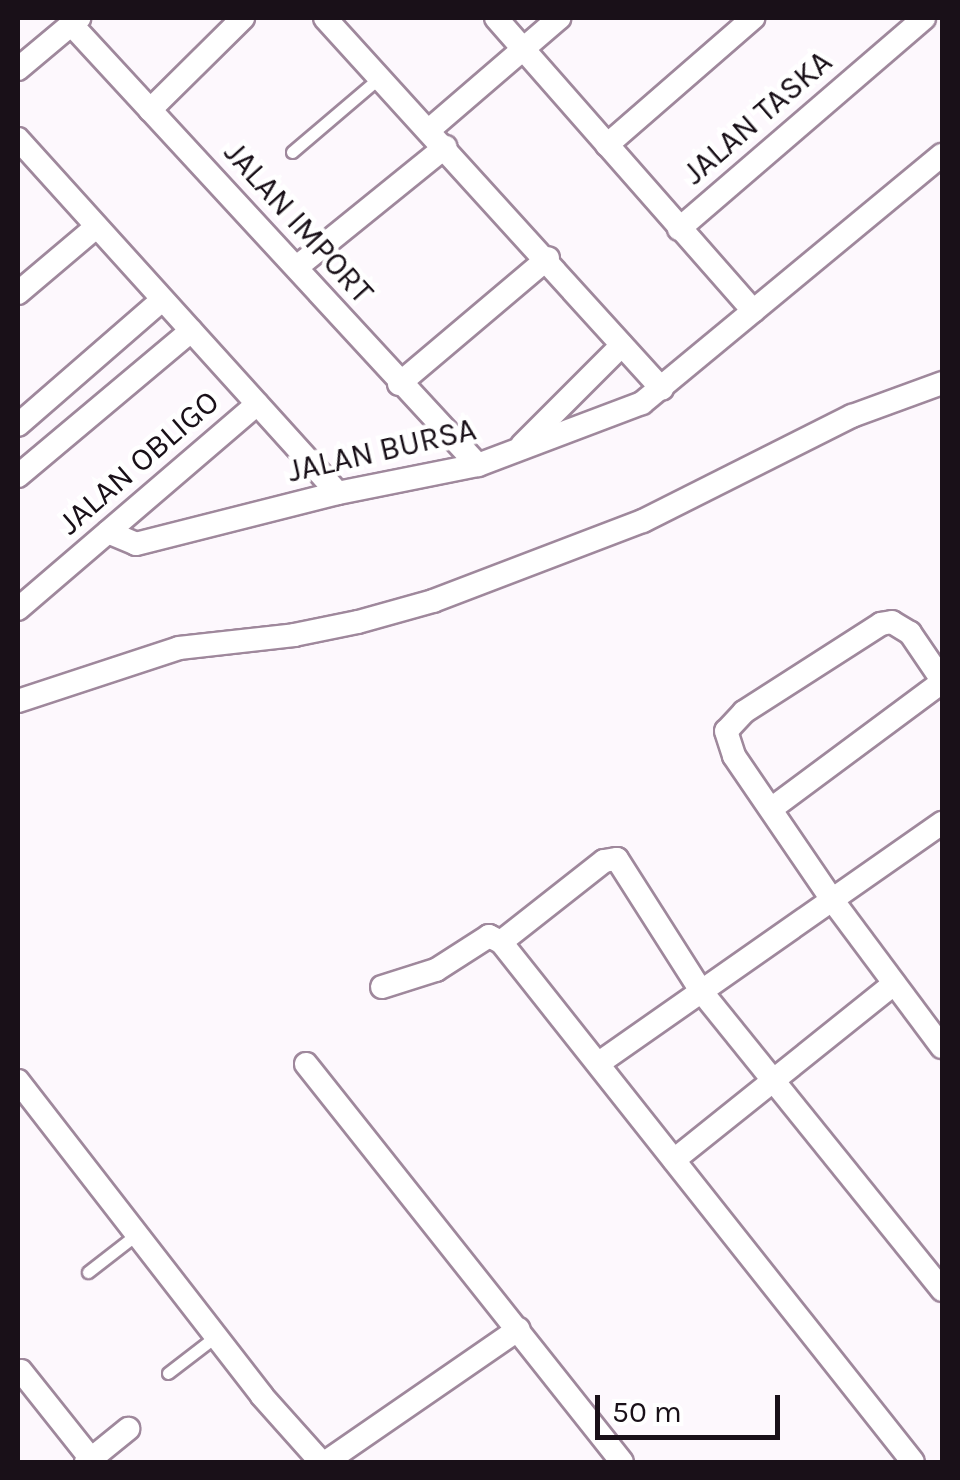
<!DOCTYPE html>
<html>
<head>
<meta charset="utf-8">
<style>
  body { margin:0 }
  #map { position:relative; width:960px; height:1480px; overflow:hidden; background:#fdf8fd; font-family:Karla,sans-serif }
  div>[style] { position:absolute }
  .roads { filter:drop-shadow(2px 0 #9f889c) drop-shadow(-2px 0 #9f889c) drop-shadow(0 2px #9f889c) drop-shadow(0 -2px #9f889c) }
  .lane>* { height:11px; margin:-5.5px; padding:0 5.5px; transform-origin:5.5px; border-radius:5.5px; background:#fff }
  .street>* { height:22px; margin:-11px; padding:0 11px; transform-origin:11px; border-radius:11px; background:#fff }
  span { translate:-50% -50%; white-space:nowrap; text-align:center; line-height:1.15; -webkit-text-stroke:9px #fff; paint-order:stroke }
  .street-label { font-size:32px; color:#191018 }
  .frame { position:absolute; inset:0; border:20px solid #191018; pointer-events:none }
  .scale { position:absolute; left:595px; top:1395px; width:185px; height:45px; box-sizing:border-box; border:5px solid #191018; border-top:0; padding-left:12px; font-size:30px; line-height:35px; white-space:nowrap; color:#191018; -webkit-text-stroke:8px #fff; paint-order:stroke }
</style>
</head>
<body>
<div id="map">
  <div class="roads">
    <div class="lane">
      <div style="left:292px;top:152px;width:116px;rotate:-40.4deg"></div>
      <div style="left:88px;top:1272px;width:62px;rotate:-37.8deg"></div>
      <div style="left:168px;top:1373px;width:61px;rotate:-37.6deg"></div>
    </div>
    <div class="street">
      <div style="left:325px;top:18px;width:501px;rotate:47.75deg"></div>
      <div style="left:496px;top:18px;width:390px;rotate:48.7deg"></div>
      <div style="left:71px;top:24px;width:600px;rotate:47.3deg"></div>
      <div style="left:18px;top:69px;width:80px;rotate:-39.9deg"></div>
      <div style="left:150px;top:110px;width:131px;rotate:-44.7deg"></div>
      <div style="left:429px;top:130px;width:172px;rotate:-40.7deg"></div>
      <div style="left:18px;top:139px;width:477px;rotate:47.9deg"></div>
      <div style="left:607px;top:145px;width:194px;rotate:-41deg"></div>
      <div style="left:679px;top:229px;width:323px;rotate:-40.7deg"></div>
      <div style="left:297px;top:267px;width:191px;rotate:-39deg"></div>
      <div style="left:18px;top:293px;width:102px;rotate:-40.2deg"></div>
      <div style="left:399px;top:384px;width:195px;rotate:-40.2deg"></div>
      <div style="left:18px;top:425px;width:191px;rotate:-41deg"></div>
      <div style="left:522px;top:445px;width:141px;rotate:-45deg"></div>
      <div style="left:18px;top:476px;width:226px;rotate:-40deg"></div>
      <div style="left:108px;top:532px;width:30px;rotate:23deg"></div>
      <div style="left:136px;top:544px;width:208px;rotate:-14.2deg"></div>
      <div style="left:338px;top:493px;width:143px;rotate:-11.3deg"></div>
      <div style="left:478px;top:465px;width:175px;rotate:-20.7deg"></div>
      <div style="left:642px;top:403px;width:389px;rotate:-39.6deg"></div>
      <div style="left:18px;top:609px;width:315px;rotate:-40.6deg"></div>
      <div style="left:942px;top:680px;width:57px;rotate:-124.2deg"></div>
      <div style="left:910px;top:633px;width:21px;rotate:-149deg"></div>
      <div style="left:892px;top:622px;width:11px;rotate:170deg"></div>
      <div style="left:881px;top:624px;width:163px;rotate:147.3deg"></div>
      <div style="left:744px;top:712px;width:26px;rotate:133deg"></div>
      <div style="left:726px;top:731px;width:26px;rotate:72deg"></div>
      <div style="left:734px;top:756px;width:176px;rotate:55.7deg"></div>
      <div style="left:833px;top:901px;width:182px;rotate:53.3deg"></div>
      <div style="left:18px;top:701px;width:169px;rotate:-18.2deg"></div>
      <div style="left:179px;top:648px;width:116px;rotate:-6.4deg"></div>
      <div style="left:294px;top:635px;width:65px;rotate:-11.5deg"></div>
      <div style="left:358px;top:622px;width:78px;rotate:-15.6deg"></div>
      <div style="left:433px;top:601px;width:225px;rotate:-20.9deg"></div>
      <div style="left:643px;top:521px;width:234px;rotate:-26.7deg"></div>
      <div style="left:852px;top:416px;width:96px;rotate:-20.1deg"></div>
      <div style="left:771px;top:809px;width:213px;rotate:-36.6deg"></div>
      <div style="left:501px;top:942px;width:131px;rotate:-38.2deg"></div>
      <div style="left:604px;top:861px;width:13px;rotate:-9deg"></div>
      <div style="left:617px;top:859px;width:156px;rotate:57.5deg"></div>
      <div style="left:701px;top:991px;width:384px;rotate:51.1deg"></div>
      <div style="left:382px;top:987px;width:57px;rotate:-17.5deg"></div>
      <div style="left:436px;top:970px;width:63px;rotate:-32.7deg"></div>
      <div style="left:489px;top:936px;width:13px;rotate:27deg"></div>
      <div style="left:501px;top:942px;width:663px;rotate:51.61deg"></div>
      <div style="left:599px;top:1063px;width:419px;rotate:-35deg"></div>
      <div style="left:306px;top:1064px;width:508px;rotate:51.55deg"></div>
      <div style="left:18px;top:1081px;width:398px;rotate:52.2deg"></div>
      <div style="left:262px;top:1396px;width:89px;rotate:48.2deg"></div>
      <div style="left:674px;top:1160px;width:282px;rotate:-38.7deg"></div>
      <div style="left:21px;top:1371px;width:112px;rotate:51.5deg"></div>
      <div style="left:91px;top:1459px;width:6px;rotate:149deg"></div>
      <div style="left:91px;top:1459px;width:48px;rotate:-39deg"></div>
      <div style="left:326px;top:1462px;width:234px;rotate:-34.6deg"></div>
    </div>
  </div>
  <div class="street-label">
    <span style="left:758px;top:118px;rotate:-41deg">JALAN TASKA</span>
    <span style="left:298px;top:223px;rotate:48deg">JALAN IMPORT</span>
    <span style="left:382px;top:451px;rotate:-13deg">JALAN BURSA</span>
    <span style="left:139px;top:463px;rotate:-41deg">JALAN OBLIGO</span>
  </div>
  <div class="frame"></div>
  <div class="scale">50 m</div>
</div>
</body>
</html>
